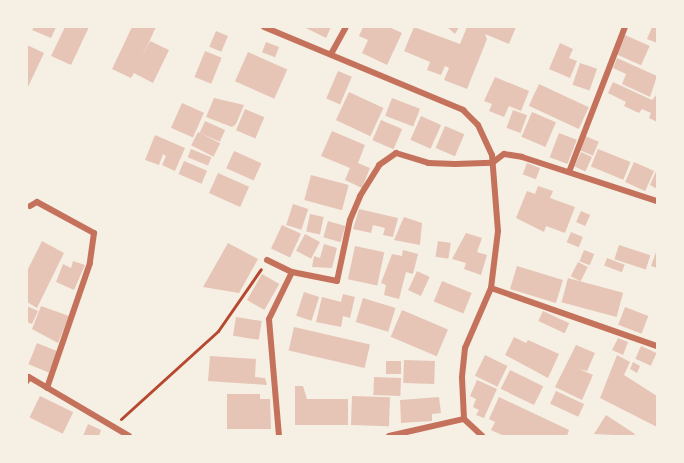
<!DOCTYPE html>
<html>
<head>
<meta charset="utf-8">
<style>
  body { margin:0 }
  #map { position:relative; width:684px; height:463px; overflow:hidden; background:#f6efe4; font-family:"Alegreya Sans",sans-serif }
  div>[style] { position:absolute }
  .building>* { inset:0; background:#e6c5b7; transform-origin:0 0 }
  .path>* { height:3px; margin:-1.5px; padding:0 1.5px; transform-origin:1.5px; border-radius:1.5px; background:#b5482f }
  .minor>* { height:6px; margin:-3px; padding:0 3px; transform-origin:3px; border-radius:3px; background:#c5725c }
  span { translate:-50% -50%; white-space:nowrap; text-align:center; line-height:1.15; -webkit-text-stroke:4.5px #f6efe4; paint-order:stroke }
  .frame { position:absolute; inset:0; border:28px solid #f6efe4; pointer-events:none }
</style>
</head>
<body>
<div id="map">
  <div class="building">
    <div style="clip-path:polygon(34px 27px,56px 27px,51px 38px,32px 30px)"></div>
    <div style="clip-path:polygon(65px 27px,89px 27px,71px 65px,51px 56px)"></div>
    <div style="clip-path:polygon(132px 27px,156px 27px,141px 59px,150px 41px,169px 50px,153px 83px,134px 73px,131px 78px,112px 69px)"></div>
    <div style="clip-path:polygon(304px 27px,331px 27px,326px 38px)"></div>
    <div style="clip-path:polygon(363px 27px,389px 27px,402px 33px,387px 65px,362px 53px,368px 40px,359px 36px)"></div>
    <div style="clip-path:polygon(414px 27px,460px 44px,467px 27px,516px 27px,509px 44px,485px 34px,487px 39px,467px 89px,444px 80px,449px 68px,445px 66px,441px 75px,427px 70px,430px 62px,404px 51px)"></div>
    <div style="clip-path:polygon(447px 27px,459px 27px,455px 34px)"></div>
    <div style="clip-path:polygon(652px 27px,657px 27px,657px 43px,647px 39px)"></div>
    <div style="left:216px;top:31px;width:13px;height:17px;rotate:23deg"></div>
    <div style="left:625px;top:35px;width:27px;height:21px;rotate:24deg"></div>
    <div style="left:266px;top:42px;width:14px;height:11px;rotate:21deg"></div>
    <div style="clip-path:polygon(560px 43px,573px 49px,569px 58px,577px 61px,570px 78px,549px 69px)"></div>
    <div style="clip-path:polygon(27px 45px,44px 53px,27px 89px)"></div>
    <div style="left:205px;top:51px;width:18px;height:28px;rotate:22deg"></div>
    <div style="left:248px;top:52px;width:43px;height:32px;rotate:24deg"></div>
    <div style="clip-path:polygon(617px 58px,657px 76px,650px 97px,622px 84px,626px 74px,613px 68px)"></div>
    <div style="left:580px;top:63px;width:18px;height:23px;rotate:19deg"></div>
    <div style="left:338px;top:71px;width:15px;height:30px;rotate:23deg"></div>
    <div style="clip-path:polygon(495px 77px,529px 91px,521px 111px,509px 106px,504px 117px,489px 111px,492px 104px,484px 101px)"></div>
    <div style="clip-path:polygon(613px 82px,652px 100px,657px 94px,657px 122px,649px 118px,651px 113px,642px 109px,639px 113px,624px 106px,626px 102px,608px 93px)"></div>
    <div style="left:539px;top:84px;width:55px;height:24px;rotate:25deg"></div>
    <div style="left:349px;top:92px;width:38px;height:31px;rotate:25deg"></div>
    <div style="clip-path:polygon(214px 98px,244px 105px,236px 124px,232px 127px,206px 117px)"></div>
    <div style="left:392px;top:98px;width:30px;height:19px;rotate:21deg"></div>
    <div style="left:182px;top:103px;width:24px;height:27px;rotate:24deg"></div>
    <div style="left:245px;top:109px;width:21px;height:23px;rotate:23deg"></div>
    <div style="left:513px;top:110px;width:15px;height:19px;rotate:20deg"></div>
    <div style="left:532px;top:112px;width:26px;height:27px;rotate:23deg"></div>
    <div style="left:421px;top:116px;width:22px;height:26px;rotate:24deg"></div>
    <div style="left:381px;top:120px;width:23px;height:22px;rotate:23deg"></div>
    <div style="left:205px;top:121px;width:22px;height:13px;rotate:24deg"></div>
    <div style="left:445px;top:126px;width:21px;height:24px;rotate:23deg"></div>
    <div style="clip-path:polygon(332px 131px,365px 145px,358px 163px,370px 168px,362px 188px,345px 180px,350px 168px,321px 156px)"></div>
    <div style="left:198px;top:132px;width:25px;height:15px;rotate:27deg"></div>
    <div style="left:559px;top:133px;width:19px;height:26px;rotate:21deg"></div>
    <div style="clip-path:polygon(155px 135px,185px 148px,175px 171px,162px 165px,166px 156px,163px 154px,159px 165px,145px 160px)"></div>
    <div style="left:585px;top:136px;width:15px;height:15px;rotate:23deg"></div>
    <div style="left:191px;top:149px;width:22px;height:9px;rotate:22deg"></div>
    <div style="left:598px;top:149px;width:35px;height:19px;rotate:22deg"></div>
    <div style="left:234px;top:151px;width:30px;height:19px;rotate:24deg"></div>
    <div style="left:581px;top:152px;width:12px;height:16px;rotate:24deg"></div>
    <div style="left:184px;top:161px;width:25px;height:14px;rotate:23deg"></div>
    <div style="left:634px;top:162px;width:22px;height:22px;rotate:24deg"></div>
    <div style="left:527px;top:163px;width:14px;height:12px;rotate:21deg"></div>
    <div style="clip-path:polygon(657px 169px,657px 189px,650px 185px)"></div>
    <div style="left:218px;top:173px;width:34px;height:22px;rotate:24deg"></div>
    <div style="left:311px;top:175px;width:39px;height:26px;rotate:15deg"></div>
    <div style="clip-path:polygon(538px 186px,553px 191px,550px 198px,575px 207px,565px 233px,546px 226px,544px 232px,516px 218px,527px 191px,535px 194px)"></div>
    <div style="left:293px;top:204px;width:16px;height:22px;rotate:18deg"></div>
    <div style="clip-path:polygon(359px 209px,398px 218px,393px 237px,383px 235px,385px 228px,373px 225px,371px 233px,353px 229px)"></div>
    <div style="left:581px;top:211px;width:10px;height:12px;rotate:24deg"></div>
    <div style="left:310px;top:214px;width:14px;height:18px;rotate:12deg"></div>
    <div style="clip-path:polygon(404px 217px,422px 223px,420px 245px,394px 240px)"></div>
    <div style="left:328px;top:221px;width:18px;height:17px;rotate:16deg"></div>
    <div style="left:282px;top:225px;width:21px;height:26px;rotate:25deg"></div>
    <div style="left:571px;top:232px;width:13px;height:11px;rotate:23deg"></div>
    <div style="clip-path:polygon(466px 233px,482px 238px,477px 252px,487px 255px,481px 275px,464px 269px,466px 263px,452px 259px)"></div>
    <div style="left:305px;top:234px;width:17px;height:19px;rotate:28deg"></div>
    <div style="clip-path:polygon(42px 241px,64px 253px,37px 308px,27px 302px,27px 271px)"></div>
    <div style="left:438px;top:241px;width:13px;height:16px;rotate:9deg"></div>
    <div style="clip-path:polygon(228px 243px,258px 259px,239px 293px,203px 287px)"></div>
    <div style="clip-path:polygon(324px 244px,337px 248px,332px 268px,312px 267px,314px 256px,320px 258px)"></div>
    <div style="left:619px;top:245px;width:33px;height:15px;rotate:18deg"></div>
    <div style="left:355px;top:246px;width:30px;height:34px;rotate:12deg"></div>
    <div style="clip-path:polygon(657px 249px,657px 268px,651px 266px)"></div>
    <div style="clip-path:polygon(403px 250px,418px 254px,413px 274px,406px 272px,399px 299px,384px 295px,386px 285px,381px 283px,392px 254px,402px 256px)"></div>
    <div style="left:584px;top:250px;width:11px;height:12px;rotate:22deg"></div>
    <div style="left:607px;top:258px;width:19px;height:8px;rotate:21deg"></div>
    <div style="clip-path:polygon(73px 261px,85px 265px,74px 290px,56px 282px,63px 264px,71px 268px)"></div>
    <div style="left:578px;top:262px;width:11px;height:16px;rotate:27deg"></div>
    <div style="left:517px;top:266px;width:48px;height:24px;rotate:17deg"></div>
    <div style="left:417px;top:271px;width:14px;height:21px;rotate:25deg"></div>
    <div style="left:262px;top:274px;width:20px;height:30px;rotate:30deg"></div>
    <div style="left:568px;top:278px;width:57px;height:25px;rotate:15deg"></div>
    <div style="left:442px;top:281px;width:32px;height:22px;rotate:22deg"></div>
    <div style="left:304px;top:292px;width:16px;height:25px;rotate:18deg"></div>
    <div style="clip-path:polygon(343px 294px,355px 297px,350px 318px,343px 316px,341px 327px,316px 322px,322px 297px,341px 302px)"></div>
    <div style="left:363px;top:298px;width:34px;height:25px;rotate:17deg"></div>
    <div style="clip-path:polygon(27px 306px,38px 311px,32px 324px,27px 322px)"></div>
    <div style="clip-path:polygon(41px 306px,69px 316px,58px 343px,32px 329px)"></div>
    <div style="left:625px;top:307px;width:25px;height:19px;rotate:21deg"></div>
    <div style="left:402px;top:310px;width:50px;height:29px;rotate:23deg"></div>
    <div style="left:543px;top:311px;width:29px;height:11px;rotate:25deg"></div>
    <div style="left:236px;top:317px;width:26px;height:19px;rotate:9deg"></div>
    <div style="left:294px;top:327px;width:78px;height:24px;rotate:13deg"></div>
    <div style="clip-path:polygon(514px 337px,526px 343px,528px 340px,559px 354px,548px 378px,505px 355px)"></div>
    <div style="clip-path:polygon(618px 338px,628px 342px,623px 355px,612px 350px)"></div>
    <div style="left:37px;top:343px;width:22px;height:23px;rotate:22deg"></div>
    <div style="clip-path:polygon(576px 345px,595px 353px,587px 371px,579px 369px,593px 375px,582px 400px,555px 387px)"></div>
    <div style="left:641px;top:346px;width:17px;height:14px;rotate:24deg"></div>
    <div style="left:485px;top:355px;width:25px;height:23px;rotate:26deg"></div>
    <div style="clip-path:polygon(617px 355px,630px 362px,624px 375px,657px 396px,657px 427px,600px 398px)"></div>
    <div style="clip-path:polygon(210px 356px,256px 359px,255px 377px,265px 378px,267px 385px,208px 381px)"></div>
    <div style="left:404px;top:360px;width:31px;height:23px;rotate:2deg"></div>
    <div style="left:386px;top:361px;width:15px;height:13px"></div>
    <div style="clip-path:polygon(633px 362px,640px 366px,637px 373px,630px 369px)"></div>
    <div style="left:510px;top:370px;width:37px;height:21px;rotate:26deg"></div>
    <div style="left:374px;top:377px;width:27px;height:18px;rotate:2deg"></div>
    <div style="clip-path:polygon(477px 380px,497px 389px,484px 418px,476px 415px,479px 410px,473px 407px,476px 399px,470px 396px)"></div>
    <div style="clip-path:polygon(295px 386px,303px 386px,307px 399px,348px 399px,348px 425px,295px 425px)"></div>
    <div style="left:556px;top:391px;width:31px;height:14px;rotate:25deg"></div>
    <div style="clip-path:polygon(227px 394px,260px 394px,260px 399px,270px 399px,271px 429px,227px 429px)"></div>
    <div style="left:40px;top:396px;width:37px;height:24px;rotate:26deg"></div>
    <div style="left:352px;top:396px;width:38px;height:29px;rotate:2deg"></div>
    <div style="clip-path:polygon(439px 397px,441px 413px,432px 414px,432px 421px,401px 423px,400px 400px)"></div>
    <div style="clip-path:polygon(499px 397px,569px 430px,567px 436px,504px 436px,491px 430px,495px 422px,489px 419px)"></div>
    <div style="clip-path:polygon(606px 415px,635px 434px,634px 436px,594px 434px)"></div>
    <div style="clip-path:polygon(88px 424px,101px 430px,99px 436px,83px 436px)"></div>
  </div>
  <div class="path">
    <div style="left:121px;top:419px;width:131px;rotate:-42.2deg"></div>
    <div style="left:218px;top:331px;width:75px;rotate:-55.3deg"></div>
  </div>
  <div class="minor">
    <div style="left:264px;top:27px;width:216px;rotate:22.6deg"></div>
    <div style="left:463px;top:110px;width:21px;rotate:45deg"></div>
    <div style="left:478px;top:125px;width:33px;rotate:65deg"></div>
    <div style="left:492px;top:155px;width:76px;rotate:85.5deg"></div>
    <div style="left:498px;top:231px;width:57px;rotate:97deg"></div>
    <div style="left:491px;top:288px;width:65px;rotate:113.4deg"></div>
    <div style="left:465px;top:348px;width:30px;rotate:96deg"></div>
    <div style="left:462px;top:378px;width:41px;rotate:87.2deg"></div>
    <div style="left:464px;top:419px;width:25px;rotate:43deg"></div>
    <div style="left:331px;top:54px;width:31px;rotate:-61deg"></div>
    <div style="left:569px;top:172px;width:155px;rotate:-68.9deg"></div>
    <div style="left:30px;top:206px;width:8px;rotate:-30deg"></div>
    <div style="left:37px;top:202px;width:65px;rotate:28.5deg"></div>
    <div style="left:94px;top:233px;width:30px;rotate:98deg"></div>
    <div style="left:90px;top:263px;width:132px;rotate:109deg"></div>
    <div style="left:267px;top:260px;width:28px;rotate:26deg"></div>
    <div style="left:491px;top:288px;width:176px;rotate:19.3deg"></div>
    <div style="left:27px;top:381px;width:4px;rotate:-63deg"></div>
    <div style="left:29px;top:377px;width:116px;rotate:30.5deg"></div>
    <div style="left:279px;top:436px;width:117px;rotate:-94.9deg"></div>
    <div style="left:269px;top:319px;width:52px;rotate:-63.9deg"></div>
    <div style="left:292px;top:272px;width:46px;rotate:11.3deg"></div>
    <div style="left:337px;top:281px;width:62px;rotate:-78deg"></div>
    <div style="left:350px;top:220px;width:26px;rotate:-67deg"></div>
    <div style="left:360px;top:196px;width:36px;rotate:-58deg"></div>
    <div style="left:379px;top:165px;width:21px;rotate:-35deg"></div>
    <div style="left:396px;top:153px;width:34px;rotate:17deg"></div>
    <div style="left:428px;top:163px;width:27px;rotate:2deg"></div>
    <div style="left:455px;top:164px;width:37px;rotate:-2deg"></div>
    <div style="left:492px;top:163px;width:15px;rotate:-37deg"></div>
    <div style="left:504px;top:154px;width:18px;rotate:9deg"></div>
    <div style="left:522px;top:157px;width:142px;rotate:18.1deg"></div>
    <div style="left:389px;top:436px;width:77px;rotate:-12.8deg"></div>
  </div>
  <div class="frame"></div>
</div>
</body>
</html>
